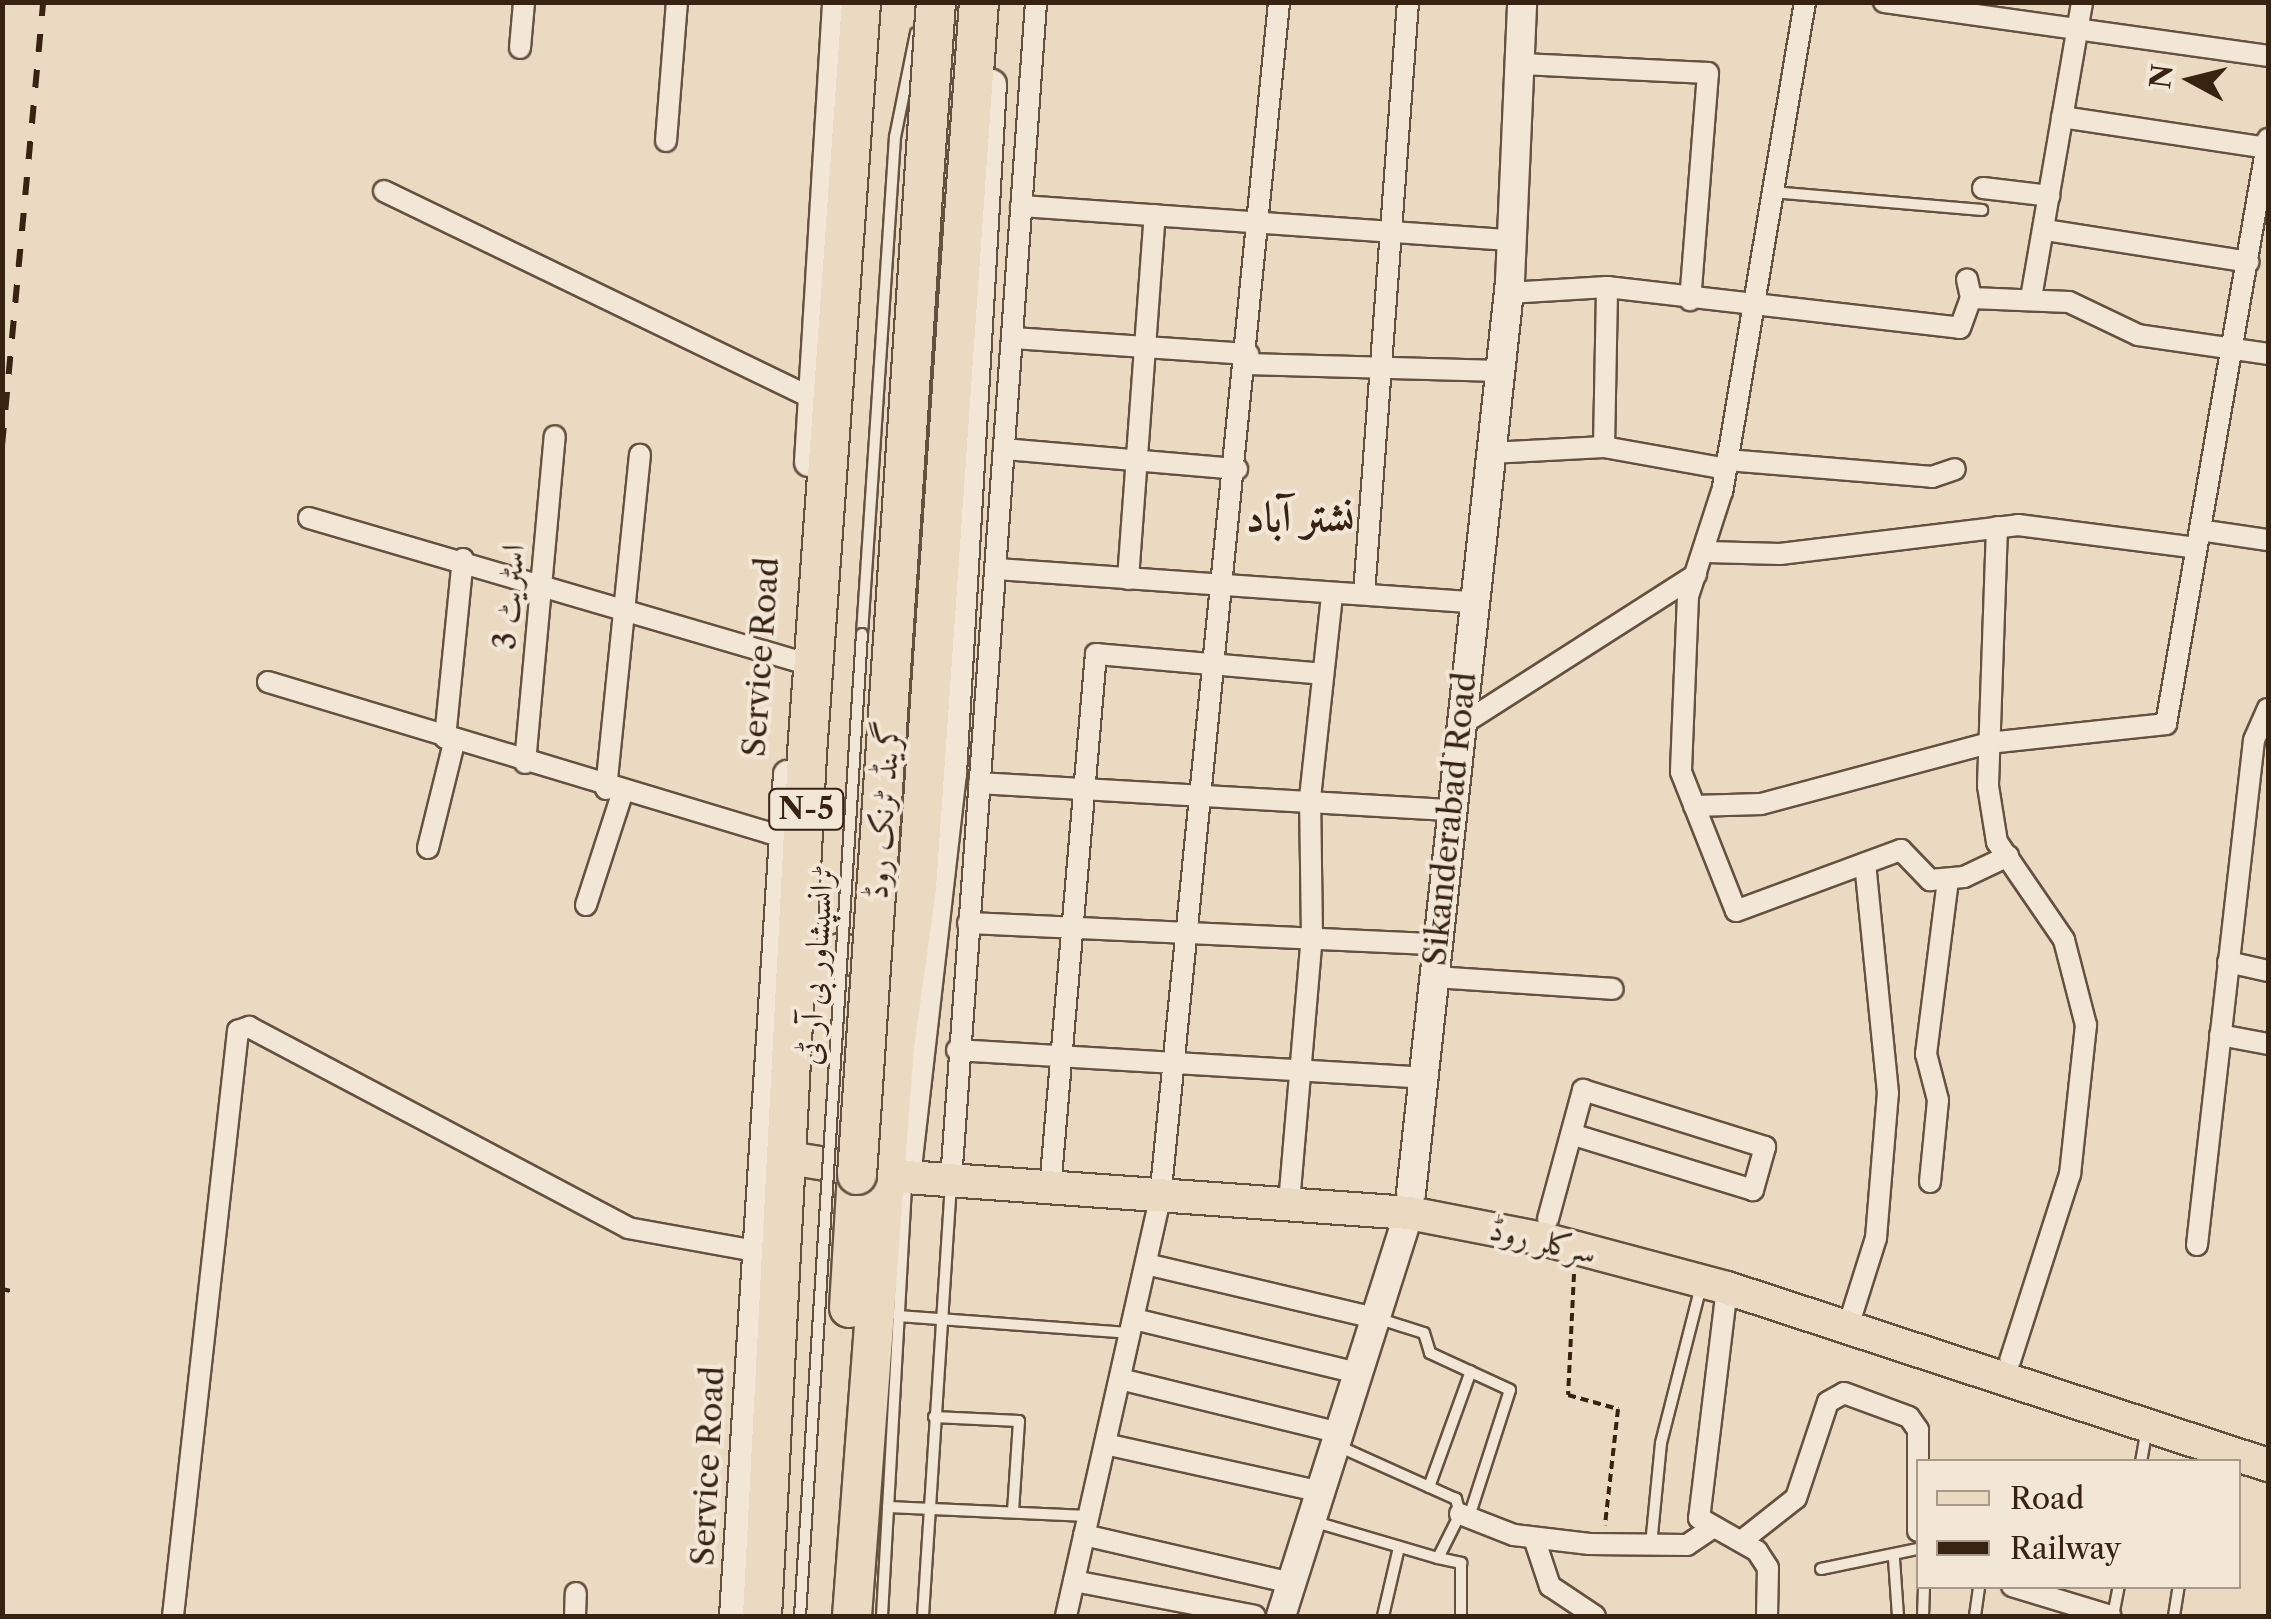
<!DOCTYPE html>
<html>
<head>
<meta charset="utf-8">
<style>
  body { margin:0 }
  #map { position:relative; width:2271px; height:1619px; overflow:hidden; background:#ebdac2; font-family:"Libre Caslon Text",Amiri,serif }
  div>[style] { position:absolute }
  .path>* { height:4px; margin-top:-2px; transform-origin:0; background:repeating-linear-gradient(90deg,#382313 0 8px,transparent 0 13px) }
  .roads { filter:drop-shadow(2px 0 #65513f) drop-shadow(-2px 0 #65513f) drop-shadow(0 2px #65513f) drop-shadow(0 -2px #65513f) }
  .lane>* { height:10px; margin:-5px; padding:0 5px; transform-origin:5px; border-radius:5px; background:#f2e7d7 }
  .street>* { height:20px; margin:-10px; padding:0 10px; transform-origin:10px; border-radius:10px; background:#f2e7d7 }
  .secondary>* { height:28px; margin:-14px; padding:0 14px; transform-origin:14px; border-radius:14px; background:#f2e7d7 }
  .primary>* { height:32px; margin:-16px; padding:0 16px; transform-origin:16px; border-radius:16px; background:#ebdac2 }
  .highway>* { height:38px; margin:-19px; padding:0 19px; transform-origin:19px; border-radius:19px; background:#ebdac2 }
  .rail>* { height:6px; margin-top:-3px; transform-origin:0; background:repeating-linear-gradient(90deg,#382313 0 18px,transparent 0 36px) }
  .bridges { filter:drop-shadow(2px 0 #65513f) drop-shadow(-2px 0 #65513f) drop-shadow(0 2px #65513f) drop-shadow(0 -2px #65513f) }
  .lane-bridge>* { height:10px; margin:-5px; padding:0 5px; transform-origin:5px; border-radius:5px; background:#f2e7d7 }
  .highway-bridge>* { height:38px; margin:-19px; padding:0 19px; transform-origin:19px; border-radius:19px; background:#ebdac2 }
  span { translate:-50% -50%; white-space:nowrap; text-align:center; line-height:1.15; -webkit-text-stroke:8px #f2e7d7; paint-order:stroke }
  .shield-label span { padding:2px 8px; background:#f2e7d7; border:2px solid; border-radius:8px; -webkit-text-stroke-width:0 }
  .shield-label { font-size:30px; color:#382313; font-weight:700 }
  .street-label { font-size:32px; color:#382313 }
  .district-label { font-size:42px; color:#382313; font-weight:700 }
  .frame { position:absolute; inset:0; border:5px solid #382313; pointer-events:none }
  .legend { position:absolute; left:1916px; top:1459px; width:325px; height:130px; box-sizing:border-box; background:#f2e7d7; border:2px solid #a89989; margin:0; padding:12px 18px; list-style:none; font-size:30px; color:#382313 }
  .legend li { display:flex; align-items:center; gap:20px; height:50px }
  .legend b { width:50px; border:2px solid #a89989 }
  .north { position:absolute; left:2141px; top:30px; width:100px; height:100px; -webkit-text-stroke:8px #f2e7d7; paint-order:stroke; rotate:277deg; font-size:28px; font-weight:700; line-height:40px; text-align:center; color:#382313 }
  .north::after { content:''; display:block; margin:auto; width:35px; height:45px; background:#382313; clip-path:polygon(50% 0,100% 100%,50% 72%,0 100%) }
</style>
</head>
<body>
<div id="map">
  <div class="path">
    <div style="left:1574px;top:1274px;width:121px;rotate:92.8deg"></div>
    <div style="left:1568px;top:1395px;width:52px;rotate:15.6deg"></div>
    <div style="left:1618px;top:1409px;width:117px;rotate:96.4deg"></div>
    <div style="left:2px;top:1289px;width:9px;rotate:13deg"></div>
  </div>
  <div class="roads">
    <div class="lane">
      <div style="left:1772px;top:192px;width:211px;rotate:4.9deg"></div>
      <div style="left:862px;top:634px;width:498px;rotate:-86.2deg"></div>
      <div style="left:895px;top:137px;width:106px;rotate:-78.6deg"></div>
      <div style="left:898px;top:1316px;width:234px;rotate:4.2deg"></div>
      <div style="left:1380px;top:1319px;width:46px;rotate:17.7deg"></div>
      <div style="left:1424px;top:1333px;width:21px;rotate:73deg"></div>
      <div style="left:1430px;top:1353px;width:88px;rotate:24.8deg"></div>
      <div style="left:1510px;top:1390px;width:133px;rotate:107.9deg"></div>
      <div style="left:934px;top:1417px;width:85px;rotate:2.7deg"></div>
      <div style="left:1019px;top:1421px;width:91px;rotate:93.8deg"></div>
      <div style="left:2141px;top:1462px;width:35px;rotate:-80deg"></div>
      <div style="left:1429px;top:1487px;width:123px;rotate:-70.1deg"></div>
      <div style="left:888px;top:1507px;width:200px;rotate:2.6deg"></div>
      <div style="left:1312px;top:1521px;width:131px;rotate:16.4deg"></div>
      <div style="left:1438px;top:1558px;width:49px;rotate:-63.4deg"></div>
      <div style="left:1460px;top:1514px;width:16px;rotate:-105deg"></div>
      <div style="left:1456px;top:1499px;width:132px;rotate:-155.8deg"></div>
      <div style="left:1651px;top:1545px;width:102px;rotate:-84.4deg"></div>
      <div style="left:1661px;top:1443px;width:162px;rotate:-75.7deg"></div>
      <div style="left:1438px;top:1558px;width:24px;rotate:12deg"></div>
      <div style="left:1461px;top:1563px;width:53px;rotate:90deg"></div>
      <div style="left:1894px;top:1559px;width:57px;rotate:86deg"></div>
      <div style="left:1821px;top:1569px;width:99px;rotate:-11.7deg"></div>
      <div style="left:882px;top:1616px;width:434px;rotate:-86.8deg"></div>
      <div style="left:923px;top:1616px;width:434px;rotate:-86.3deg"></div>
      <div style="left:1383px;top:1616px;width:71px;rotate:-76.9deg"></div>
      <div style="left:1923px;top:1616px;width:30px;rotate:-88deg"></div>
      <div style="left:1975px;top:1616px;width:30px;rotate:-82deg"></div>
      <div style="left:2113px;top:1616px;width:31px;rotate:-79deg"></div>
      <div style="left:2174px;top:1616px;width:30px;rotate:-81deg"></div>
    </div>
    <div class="street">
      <div style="left:1805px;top:2px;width:496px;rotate:99.6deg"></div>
      <div style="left:1722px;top:491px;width:110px;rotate:107.9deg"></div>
      <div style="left:1688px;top:596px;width:176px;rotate:92.3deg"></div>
      <div style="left:1681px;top:772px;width:149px;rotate:68.4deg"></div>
      <div style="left:1736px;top:911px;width:176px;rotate:-20.3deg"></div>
      <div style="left:1901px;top:850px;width:42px;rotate:46deg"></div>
      <div style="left:1930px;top:880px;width:34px;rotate:-5deg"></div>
      <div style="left:1964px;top:877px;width:49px;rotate:-25.5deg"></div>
      <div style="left:1884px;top:2px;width:388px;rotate:8deg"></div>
      <div style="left:520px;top:48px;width:46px;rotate:-85deg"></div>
      <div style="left:1522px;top:64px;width:186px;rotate:2.8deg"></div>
      <div style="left:1708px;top:73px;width:228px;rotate:94.5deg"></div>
      <div style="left:2062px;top:117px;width:208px;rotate:8.6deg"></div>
      <div style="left:666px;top:141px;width:139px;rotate:-85.5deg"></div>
      <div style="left:1983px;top:188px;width:67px;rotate:6.8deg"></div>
      <div style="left:384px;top:191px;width:478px;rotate:25.8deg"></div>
      <div style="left:1021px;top:206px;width:490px;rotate:4deg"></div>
      <div style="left:2045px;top:230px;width:206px;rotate:8.9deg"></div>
      <div style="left:1508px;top:293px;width:99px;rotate:-3.5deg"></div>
      <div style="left:1607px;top:287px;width:355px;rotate:6.6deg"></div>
      <div style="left:1960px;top:328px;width:32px;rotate:-70deg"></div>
      <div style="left:1971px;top:298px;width:19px;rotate:-102deg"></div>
      <div style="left:1971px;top:298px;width:98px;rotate:2.3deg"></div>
      <div style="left:2069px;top:302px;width:76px;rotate:25.6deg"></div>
      <div style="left:2138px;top:335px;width:131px;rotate:8.3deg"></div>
      <div style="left:2031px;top:298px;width:300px;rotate:-80.2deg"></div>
      <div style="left:1012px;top:338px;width:237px;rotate:3.9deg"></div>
      <div style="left:1247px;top:364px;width:253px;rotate:1.6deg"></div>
      <div style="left:1604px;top:447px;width:160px;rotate:-88.9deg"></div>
      <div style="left:1004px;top:449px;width:234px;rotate:4.9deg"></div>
      <div style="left:1490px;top:453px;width:114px;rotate:-3deg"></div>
      <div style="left:1604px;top:447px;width:124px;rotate:10.2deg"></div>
      <div style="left:1727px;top:460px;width:206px;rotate:4.7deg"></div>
      <div style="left:1932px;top:477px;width:24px;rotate:-19deg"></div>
      <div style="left:309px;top:518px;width:509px;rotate:16.33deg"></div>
      <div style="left:1997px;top:527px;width:259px;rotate:92deg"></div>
      <div style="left:1988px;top:786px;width:57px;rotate:80.9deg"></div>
      <div style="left:1997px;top:842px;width:119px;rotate:55.6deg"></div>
      <div style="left:2064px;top:940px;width:88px;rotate:75.5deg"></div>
      <div style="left:2086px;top:1025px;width:150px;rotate:96.1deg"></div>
      <div style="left:2070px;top:1174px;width:196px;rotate:107.8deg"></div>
      <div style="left:2200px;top:530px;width:69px;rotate:8.4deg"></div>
      <div style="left:1707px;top:552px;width:73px;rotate:1.6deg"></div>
      <div style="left:1780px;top:554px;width:240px;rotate:-6.9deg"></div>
      <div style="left:2018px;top:525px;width:180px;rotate:7.3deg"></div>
      <div style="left:996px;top:569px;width:478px;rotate:4deg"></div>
      <div style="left:1128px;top:579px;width:365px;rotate:-85.8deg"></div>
      <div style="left:1364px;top:594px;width:594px;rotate:-85.75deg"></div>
      <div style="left:268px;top:682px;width:538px;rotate:16.75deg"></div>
      <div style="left:1461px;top:725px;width:279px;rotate:-32.6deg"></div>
      <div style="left:445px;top:738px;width:180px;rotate:-84.3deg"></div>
      <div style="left:525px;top:763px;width:328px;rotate:-84.8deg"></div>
      <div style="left:979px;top:783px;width:473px;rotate:3.3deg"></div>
      <div style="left:606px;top:789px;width:336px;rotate:-84.2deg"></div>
      <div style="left:1694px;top:806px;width:67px;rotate:-1.7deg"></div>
      <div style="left:1761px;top:804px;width:236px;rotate:-15deg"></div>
      <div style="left:1989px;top:743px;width:178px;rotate:-6.1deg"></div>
      <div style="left:2166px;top:724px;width:594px;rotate:-80.11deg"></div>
      <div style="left:428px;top:848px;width:108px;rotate:-76.1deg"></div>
      <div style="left:586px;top:905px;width:117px;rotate:-72deg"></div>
      <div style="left:968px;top:923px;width:469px;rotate:2.6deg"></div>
      <div style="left:2228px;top:962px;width:41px;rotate:12.7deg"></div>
      <div style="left:1433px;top:977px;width:180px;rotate:3.8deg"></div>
      <div style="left:2220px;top:1035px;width:49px;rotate:10.6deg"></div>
      <div style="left:957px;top:1050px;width:467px;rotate:3.4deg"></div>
      <div style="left:951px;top:1180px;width:1181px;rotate:-85.87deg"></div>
      <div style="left:1930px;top:1182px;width:82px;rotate:-84.4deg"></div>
      <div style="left:1938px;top:1100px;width:48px;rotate:-104.6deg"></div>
      <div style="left:1926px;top:1054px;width:176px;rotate:-82.8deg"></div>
      <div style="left:1050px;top:1189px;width:537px;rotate:-85.09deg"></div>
      <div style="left:1096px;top:654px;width:228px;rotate:5deg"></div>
      <div style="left:1289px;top:1203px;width:267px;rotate:-85.1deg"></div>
      <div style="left:1312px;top:937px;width:139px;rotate:-90.8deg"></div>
      <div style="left:1310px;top:798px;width:204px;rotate:-83.8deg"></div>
      <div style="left:1548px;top:1219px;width:134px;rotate:-74.8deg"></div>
      <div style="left:1583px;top:1090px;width:191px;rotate:17.4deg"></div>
      <div style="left:1765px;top:1147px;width:45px;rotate:105.6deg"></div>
      <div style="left:1753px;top:1190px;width:190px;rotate:-162.9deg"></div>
      <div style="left:2197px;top:1245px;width:508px;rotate:-83.56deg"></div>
      <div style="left:2254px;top:740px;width:34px;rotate:-66deg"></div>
      <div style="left:1146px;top:1264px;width:235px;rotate:13.3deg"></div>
      <div style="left:1727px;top:1288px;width:232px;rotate:96.9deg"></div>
      <div style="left:1699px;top:1518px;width:67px;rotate:29.6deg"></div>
      <div style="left:1757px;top:1551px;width:20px;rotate:57deg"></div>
      <div style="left:1768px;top:1568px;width:48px;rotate:91.2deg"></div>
      <div style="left:1852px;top:1314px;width:80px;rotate:-72.5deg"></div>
      <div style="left:1876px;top:1238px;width:145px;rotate:-85.3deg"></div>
      <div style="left:1888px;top:1093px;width:231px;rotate:-95.7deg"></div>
      <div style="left:1134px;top:1319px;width:230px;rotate:13.6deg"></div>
      <div style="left:1120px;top:1379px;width:227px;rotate:13.8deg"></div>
      <div style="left:1105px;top:1444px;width:221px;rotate:12.5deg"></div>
      <div style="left:1460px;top:1514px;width:58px;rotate:21.3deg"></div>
      <div style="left:1514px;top:1535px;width:76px;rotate:6.8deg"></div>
      <div style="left:1589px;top:1544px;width:98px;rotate:0.6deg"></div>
      <div style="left:1687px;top:1545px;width:29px;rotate:-34deg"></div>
      <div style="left:1084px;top:1535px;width:213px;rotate:13deg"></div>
      <div style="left:1534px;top:1538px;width:51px;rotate:71.6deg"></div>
      <div style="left:1550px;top:1586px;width:54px;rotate:33.7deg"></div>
      <div style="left:1744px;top:1539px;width:66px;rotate:-38.3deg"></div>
      <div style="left:1796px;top:1498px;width:101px;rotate:-71.6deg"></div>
      <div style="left:1828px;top:1402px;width:18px;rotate:-29deg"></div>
      <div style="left:1844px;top:1393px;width:69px;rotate:20.3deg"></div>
      <div style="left:1909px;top:1417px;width:16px;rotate:55deg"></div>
      <div style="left:1918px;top:1430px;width:101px;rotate:90deg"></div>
      <div style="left:1074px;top:1581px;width:184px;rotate:10.9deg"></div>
      <div style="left:2012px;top:1586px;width:103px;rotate:16.9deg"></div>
      <div style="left:173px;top:1616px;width:589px;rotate:-83.66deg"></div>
      <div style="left:238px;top:1031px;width:12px;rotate:-20deg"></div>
      <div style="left:249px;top:1027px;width:429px;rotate:27.9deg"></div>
      <div style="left:628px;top:1228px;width:130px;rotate:10.2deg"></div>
      <div style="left:575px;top:1616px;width:23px;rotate:-88deg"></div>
      <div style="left:1066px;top:1616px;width:427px;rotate:-77.3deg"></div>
      <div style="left:1160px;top:1199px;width:1203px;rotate:-84.32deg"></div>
    </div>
    <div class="secondary">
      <div style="left:809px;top:462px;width:461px;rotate:-86.5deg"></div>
      <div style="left:906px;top:1177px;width:407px;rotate:-83.5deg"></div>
      <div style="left:952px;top:773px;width:690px;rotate:-86.68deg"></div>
      <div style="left:1411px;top:1193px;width:917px;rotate:-83.8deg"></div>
      <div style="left:1510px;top:281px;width:279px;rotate:-87.5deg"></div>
      <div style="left:734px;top:1616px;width:843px;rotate:-86.33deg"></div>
      <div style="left:1281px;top:1616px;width:423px;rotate:-72.4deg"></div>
    </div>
    <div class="primary">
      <div style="left:789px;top:1158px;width:119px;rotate:9.2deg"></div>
      <div style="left:906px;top:1177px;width:504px;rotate:4.09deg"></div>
      <div style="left:1409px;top:1213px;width:136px;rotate:11deg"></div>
      <div style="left:1543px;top:1239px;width:190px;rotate:14.9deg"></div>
      <div style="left:1727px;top:1288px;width:569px;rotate:18.12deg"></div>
    </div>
    <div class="highway">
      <div style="left:799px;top:988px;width:55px;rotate:-39.8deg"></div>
      <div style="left:841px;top:953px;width:60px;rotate:13.6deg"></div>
      <div style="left:849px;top:1308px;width:133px;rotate:-86.6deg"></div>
      <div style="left:762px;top:1616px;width:863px;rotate:-87.01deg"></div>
      <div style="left:807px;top:754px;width:754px;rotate:-85.89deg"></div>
      <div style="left:852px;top:1616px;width:571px;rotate:-85.68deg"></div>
      <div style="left:895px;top:1047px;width:161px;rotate:-82.1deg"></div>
      <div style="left:917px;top:888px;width:888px;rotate:-86deg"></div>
    </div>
  </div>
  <div class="rail">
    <div style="left:2px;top:446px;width:446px;rotate:-84.7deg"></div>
  </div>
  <div class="bridges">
    <div class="lane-bridge">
      <div style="left:800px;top:1616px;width:984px;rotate:-86.39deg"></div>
    </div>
    <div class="highway-bridge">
      <div style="left:857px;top:1175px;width:1176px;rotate:-86.15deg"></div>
    </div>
  </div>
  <div class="shield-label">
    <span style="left:806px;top:809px">N-5</span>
  </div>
  <div class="street-label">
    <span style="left:509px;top:597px;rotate:-85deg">اسٹریٹ 3</span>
    <span style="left:761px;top:657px;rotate:-86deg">Service Road</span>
    <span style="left:883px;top:810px;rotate:-86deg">گرینڈ ٹرنک روڈ</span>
    <span style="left:1450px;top:819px;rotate:-84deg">Sikanderabad Road</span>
    <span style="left:816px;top:965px;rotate:-86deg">ٹرانسپشاور بی آر ٹی</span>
    <span style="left:1543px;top:1241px;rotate:13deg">سرکلر روڈ</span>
    <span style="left:708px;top:1466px;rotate:-87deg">Service Road</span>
  </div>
  <div class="district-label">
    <span style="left:1300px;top:516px">نشتر آباد</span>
  </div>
  <div class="frame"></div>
  <ul class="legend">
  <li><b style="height:12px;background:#ebdac2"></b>Road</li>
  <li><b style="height:12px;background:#382313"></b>Railway</li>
  </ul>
  <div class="north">N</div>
</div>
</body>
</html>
